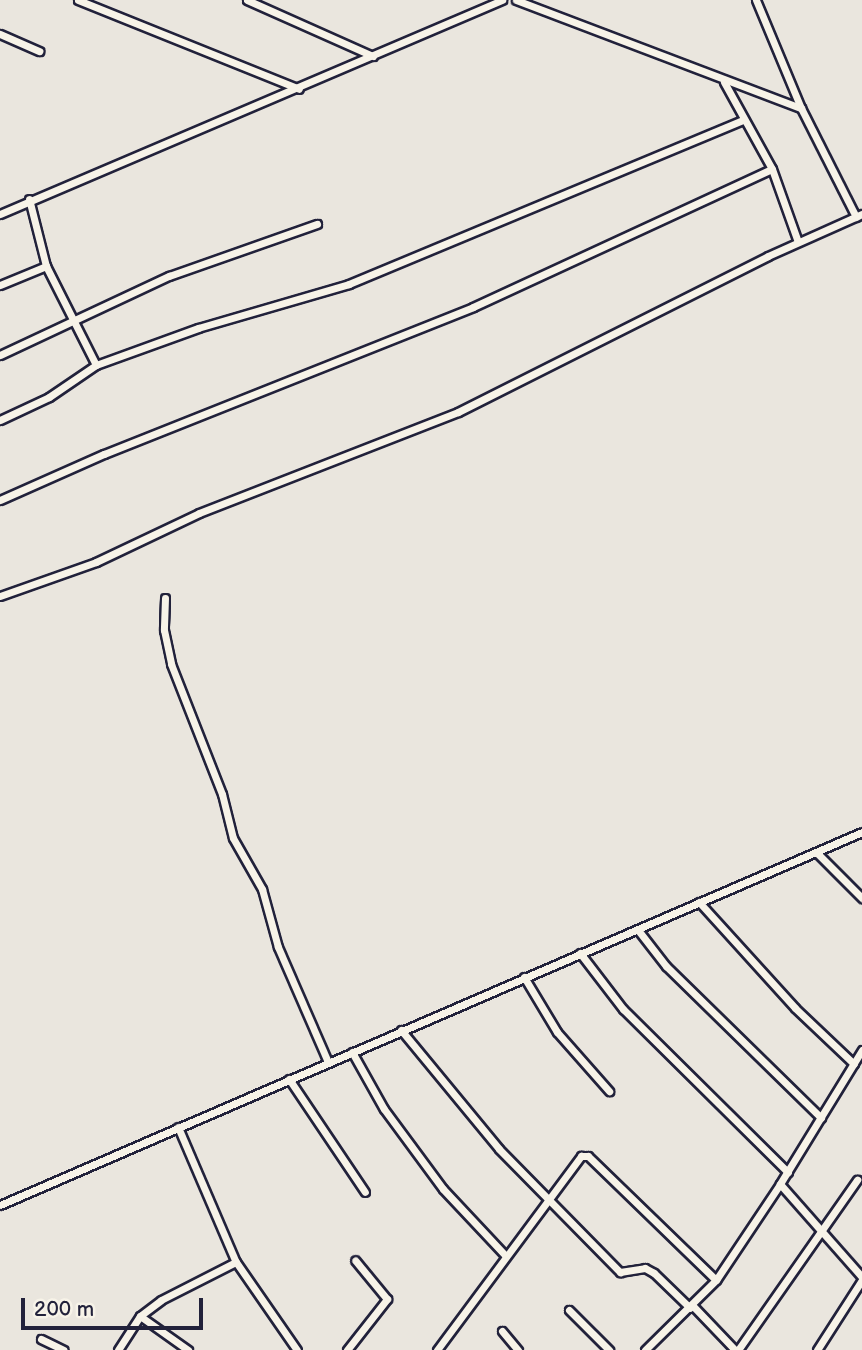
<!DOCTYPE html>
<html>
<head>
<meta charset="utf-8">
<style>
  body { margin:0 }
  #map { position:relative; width:862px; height:1350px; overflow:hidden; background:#eae6de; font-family:"Balsamiq Sans",sans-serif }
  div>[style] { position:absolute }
  .roads { filter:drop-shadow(2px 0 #22223b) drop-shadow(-2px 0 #22223b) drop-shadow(0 2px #22223b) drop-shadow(0 -2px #22223b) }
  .minor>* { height:7px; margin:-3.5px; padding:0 3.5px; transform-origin:3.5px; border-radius:3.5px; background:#f7f3e8 }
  span { translate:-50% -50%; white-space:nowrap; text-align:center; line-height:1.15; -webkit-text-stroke:6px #f7f3e8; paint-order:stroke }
  .scale { position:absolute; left:21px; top:1298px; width:182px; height:32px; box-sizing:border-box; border:4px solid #22223b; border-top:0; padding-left:9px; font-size:21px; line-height:24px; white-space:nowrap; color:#22223b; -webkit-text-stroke:5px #f7f3e8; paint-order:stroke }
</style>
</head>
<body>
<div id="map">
  <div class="roads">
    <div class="minor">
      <div style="left:78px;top:0;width:238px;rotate:21.9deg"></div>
      <div style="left:247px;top:0;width:138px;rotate:24deg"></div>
      <div style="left:516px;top:0;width:305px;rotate:20.8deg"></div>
      <div style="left:801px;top:108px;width:122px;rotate:63.2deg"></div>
      <div style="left:756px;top:0;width:117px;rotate:67.4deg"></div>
      <div style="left:0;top:34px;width:43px;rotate:23.6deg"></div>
      <div style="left:724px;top:82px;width:99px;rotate:61.1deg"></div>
      <div style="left:772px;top:169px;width:77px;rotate:70.4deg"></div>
      <div style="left:0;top:214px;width:546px;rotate:-23.09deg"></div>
      <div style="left:0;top:285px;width:50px;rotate:-22.4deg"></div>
      <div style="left:46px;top:266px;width:69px;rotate:-104.2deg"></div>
      <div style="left:0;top:355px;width:187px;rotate:-25.1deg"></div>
      <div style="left:169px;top:276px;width:157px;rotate:-19.4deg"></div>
      <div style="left:96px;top:365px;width:109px;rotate:-19.9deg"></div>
      <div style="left:198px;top:328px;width:157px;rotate:-16.2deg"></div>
      <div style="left:349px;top:284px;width:427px;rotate:-22.6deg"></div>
      <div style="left:0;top:420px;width:54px;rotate:-25.1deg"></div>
      <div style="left:49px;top:397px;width:57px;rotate:-34.2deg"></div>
      <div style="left:96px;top:365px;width:111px;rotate:-116.8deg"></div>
      <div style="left:0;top:500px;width:114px;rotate:-23.9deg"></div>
      <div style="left:104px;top:454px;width:397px;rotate:-21.7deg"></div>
      <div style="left:473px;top:307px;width:329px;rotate:-24.8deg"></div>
      <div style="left:0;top:596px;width:102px;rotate:-19.5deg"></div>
      <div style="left:96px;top:562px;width:114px;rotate:-25.4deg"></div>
      <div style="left:199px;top:513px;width:278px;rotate:-21.3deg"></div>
      <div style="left:458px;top:412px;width:347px;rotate:-26.7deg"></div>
      <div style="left:768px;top:256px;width:103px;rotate:-24.1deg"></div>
      <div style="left:165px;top:598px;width:32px;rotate:92deg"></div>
      <div style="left:164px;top:630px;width:35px;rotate:78deg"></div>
      <div style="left:171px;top:664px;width:140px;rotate:68.6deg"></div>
      <div style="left:222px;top:794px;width:45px;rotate:76deg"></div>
      <div style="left:233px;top:838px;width:59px;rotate:60.4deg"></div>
      <div style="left:262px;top:889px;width:60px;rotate:74.6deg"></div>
      <div style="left:278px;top:947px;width:125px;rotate:66.5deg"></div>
      <div style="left:817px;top:853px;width:64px;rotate:45deg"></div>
      <div style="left:699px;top:902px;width:143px;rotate:47.8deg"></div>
      <div style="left:795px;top:1008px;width:81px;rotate:43.5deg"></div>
      <div style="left:638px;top:930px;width:46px;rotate:52.1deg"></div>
      <div style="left:666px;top:966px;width:217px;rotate:44.4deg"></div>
      <div style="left:580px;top:953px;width:71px;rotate:52.5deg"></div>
      <div style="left:623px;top:1009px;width:232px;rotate:44.7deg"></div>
      <div style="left:524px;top:977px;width:64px;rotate:59deg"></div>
      <div style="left:557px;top:1032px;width:79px;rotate:48.6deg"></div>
      <div style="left:401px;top:1030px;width:154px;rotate:50.5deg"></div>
      <div style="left:499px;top:1149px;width:173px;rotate:45.5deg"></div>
      <div style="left:620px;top:1272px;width:25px;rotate:-9deg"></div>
      <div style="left:645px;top:1268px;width:10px;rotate:29deg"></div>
      <div style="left:654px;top:1273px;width:50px;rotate:44.2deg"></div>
      <div style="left:862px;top:1050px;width:157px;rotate:121.5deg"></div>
      <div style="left:780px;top:1184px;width:124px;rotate:48.6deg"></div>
      <div style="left:352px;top:1052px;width:65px;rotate:60.7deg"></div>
      <div style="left:384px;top:1109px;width:99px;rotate:53.6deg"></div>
      <div style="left:443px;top:1189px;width:91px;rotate:46.8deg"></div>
      <div style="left:289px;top:1079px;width:136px;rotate:56.1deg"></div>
      <div style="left:178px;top:1127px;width:147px;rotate:66.8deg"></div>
      <div style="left:236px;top:1262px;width:107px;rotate:55.3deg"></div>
      <div style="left:0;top:1205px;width:939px;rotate:-23.4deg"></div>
      <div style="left:693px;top:1306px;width:61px;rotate:46.3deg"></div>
      <div style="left:569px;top:1310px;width:57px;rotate:45deg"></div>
      <div style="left:140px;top:1316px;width:59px;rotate:35.3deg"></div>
      <div style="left:502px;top:1331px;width:25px;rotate:50deg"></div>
      <div style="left:41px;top:1339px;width:25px;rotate:26deg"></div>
      <div style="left:118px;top:1350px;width:40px;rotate:-57.1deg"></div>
      <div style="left:140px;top:1316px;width:26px;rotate:-37deg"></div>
      <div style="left:161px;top:1300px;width:84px;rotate:-26.9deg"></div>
      <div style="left:347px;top:1350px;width:65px;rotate:-51.9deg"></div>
      <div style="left:387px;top:1299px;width:50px;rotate:-129.4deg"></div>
      <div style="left:437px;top:1350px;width:242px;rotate:-53.4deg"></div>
      <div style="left:581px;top:1156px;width:7px"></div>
      <div style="left:588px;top:1156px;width:178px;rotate:44.1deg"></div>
      <div style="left:645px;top:1350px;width:100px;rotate:-44.6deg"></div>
      <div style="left:716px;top:1280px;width:115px;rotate:-56.3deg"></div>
      <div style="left:738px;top:1350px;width:208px;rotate:-55deg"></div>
      <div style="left:817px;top:1350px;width:83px;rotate:-57.3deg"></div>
    </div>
  </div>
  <div class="scale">200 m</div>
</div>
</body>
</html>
